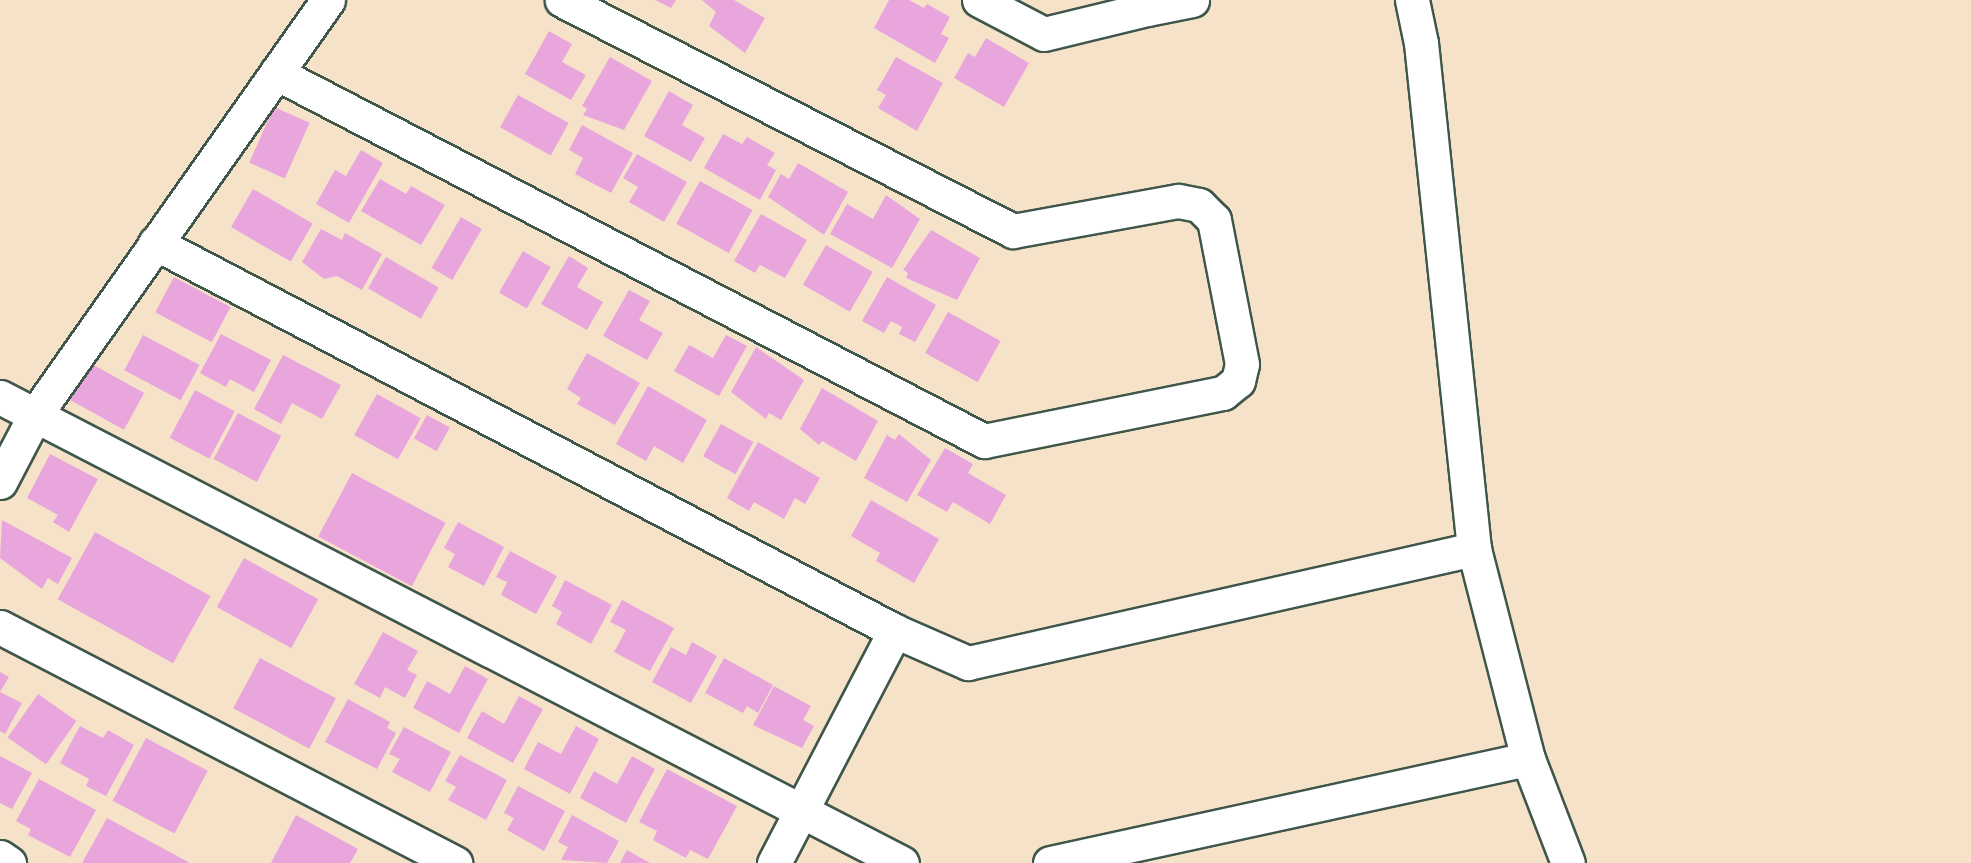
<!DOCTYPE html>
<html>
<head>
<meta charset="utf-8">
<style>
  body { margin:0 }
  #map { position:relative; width:1971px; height:863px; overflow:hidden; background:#f6e2c9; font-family:"IM FELL Great Primer",serif }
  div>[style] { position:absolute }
  .building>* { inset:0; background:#e9a6dd; transform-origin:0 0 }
  .roads { filter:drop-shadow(2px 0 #3f564a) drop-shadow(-2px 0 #3f564a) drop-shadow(0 2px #3f564a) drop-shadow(0 -2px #3f564a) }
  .minor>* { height:33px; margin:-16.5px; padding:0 16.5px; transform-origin:16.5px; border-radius:16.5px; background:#fff }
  span { translate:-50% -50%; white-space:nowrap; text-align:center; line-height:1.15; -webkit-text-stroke:4.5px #fff; paint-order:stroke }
</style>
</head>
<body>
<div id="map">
  <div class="building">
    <div style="clip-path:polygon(655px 0,676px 0,671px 8px)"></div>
    <div style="clip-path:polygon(702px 0,734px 0,765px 18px,745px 53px,709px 26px,716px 12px)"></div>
    <div style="clip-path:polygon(889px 0,909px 0,924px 8px,927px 4px,950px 17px,941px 34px,949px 38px,935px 63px,874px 28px)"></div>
    <div style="clip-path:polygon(549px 31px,572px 44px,562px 62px,586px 75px,571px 100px,525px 74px)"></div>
    <div style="clip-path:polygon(986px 38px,1029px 63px,1004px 107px,954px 78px,968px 53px,975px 57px)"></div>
    <div style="clip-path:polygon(610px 57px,652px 81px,624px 130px,583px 115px,587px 109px,582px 106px)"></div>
    <div style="clip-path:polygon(896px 57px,943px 83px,917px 131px,878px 108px,886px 95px,877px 90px)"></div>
    <div style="clip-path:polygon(669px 91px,693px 105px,682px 125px,705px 138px,691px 162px,644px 136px)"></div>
    <div style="left:518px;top:95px;width:58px;height:37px;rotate:29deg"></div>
    <div style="left:274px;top:107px;width:39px;height:61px;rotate:24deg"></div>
    <div style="clip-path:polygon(582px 125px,633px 153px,611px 193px,575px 174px,583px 158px,569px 150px)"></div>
    <div style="clip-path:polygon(723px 134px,742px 144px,747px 137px,775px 153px,767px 165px,776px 170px,760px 200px,704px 168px)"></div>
    <div style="clip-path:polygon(361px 150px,383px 163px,349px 223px,316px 204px,335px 170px,346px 176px)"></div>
    <div style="clip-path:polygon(637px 154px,687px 182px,664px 222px,629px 202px,638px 187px,623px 178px)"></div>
    <div style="clip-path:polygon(798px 163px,848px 192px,824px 235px,768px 197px,781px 174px,789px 179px)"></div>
    <div style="clip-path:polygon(380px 179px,406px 194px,411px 186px,445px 205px,421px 245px,361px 211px)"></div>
    <div style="left:700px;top:181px;width:60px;height:49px;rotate:29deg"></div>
    <div style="left:253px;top:189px;width:69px;height:44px;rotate:30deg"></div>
    <div style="clip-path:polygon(886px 195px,920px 219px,892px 268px,830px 234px,847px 204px,873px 219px)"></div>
    <div style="clip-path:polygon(761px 214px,807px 240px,785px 278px,760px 265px,755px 273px,734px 261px)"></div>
    <div style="left:461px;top:217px;width:24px;height:59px;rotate:30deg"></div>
    <div style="clip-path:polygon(321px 229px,342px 240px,345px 233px,382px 254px,362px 290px,337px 276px,324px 279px,302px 262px)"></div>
    <div style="clip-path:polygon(931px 230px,980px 258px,957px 300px,906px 278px,908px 273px,903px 270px)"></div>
    <div style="left:826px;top:245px;width:54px;height:46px;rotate:30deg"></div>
    <div style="left:523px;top:251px;width:32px;height:48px;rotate:30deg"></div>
    <div style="clip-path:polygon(569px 256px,588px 268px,577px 287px,603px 302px,587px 330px,541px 304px)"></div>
    <div style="left:386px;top:257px;width:61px;height:36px;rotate:30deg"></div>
    <div style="left:174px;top:277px;width:64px;height:40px;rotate:28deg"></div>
    <div style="clip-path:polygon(887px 277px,936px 305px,915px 342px,899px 334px,902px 327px,891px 321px,884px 333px,862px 321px)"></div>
    <div style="clip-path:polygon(629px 290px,650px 301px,639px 320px,663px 333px,647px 360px,603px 336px)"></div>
    <div style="left:948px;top:312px;width:60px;height:47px;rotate:29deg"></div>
    <div style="clip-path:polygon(221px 334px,271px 360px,254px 392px,230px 379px,226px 387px,200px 373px)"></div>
    <div style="left:143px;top:335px;width:64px;height:40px;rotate:28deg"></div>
    <div style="clip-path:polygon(726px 335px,747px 346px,719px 396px,674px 371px,689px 345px,713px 358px)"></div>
    <div style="clip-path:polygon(756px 347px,804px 380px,781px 420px,769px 413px,766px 419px,731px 392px)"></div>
    <div style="clip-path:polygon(587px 353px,640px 383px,615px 425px,577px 404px,581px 398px,567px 389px)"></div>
    <div style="clip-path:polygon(283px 355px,341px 385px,322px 419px,292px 403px,281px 424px,254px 409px)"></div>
    <div style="left:90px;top:363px;width:62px;height:42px;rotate:29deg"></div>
    <div style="clip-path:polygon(648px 386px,707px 420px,683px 463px,654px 446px,646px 461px,616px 444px)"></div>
    <div style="clip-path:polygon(822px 388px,878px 421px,856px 461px,822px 441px,819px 445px,800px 429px)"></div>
    <div style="left:195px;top:390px;width:45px;height:54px;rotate:28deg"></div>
    <div style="left:377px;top:394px;width:50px;height:47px;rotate:29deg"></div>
    <div style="left:238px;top:413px;width:49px;height:52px;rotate:28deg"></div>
    <div style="left:427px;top:415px;width:26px;height:27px;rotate:29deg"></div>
    <div style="left:721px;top:424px;width:37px;height:37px;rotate:29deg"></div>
    <div style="clip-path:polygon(899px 434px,931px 460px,907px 502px,864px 478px,887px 435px,895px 440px)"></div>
    <div style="clip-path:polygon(758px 442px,820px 478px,805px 504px,795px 498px,784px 519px,754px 502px,749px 511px,727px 498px)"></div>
    <div style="clip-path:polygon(945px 448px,973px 464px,968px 473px,1006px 495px,990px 524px,953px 502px,947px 512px,917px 495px)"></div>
    <div style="clip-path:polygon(50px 454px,98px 479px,69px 532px,53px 522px,58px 515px,27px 498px)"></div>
    <div style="left:352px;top:473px;width:106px;height:72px;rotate:28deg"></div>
    <div style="clip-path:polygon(871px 500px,939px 539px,914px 583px,876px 561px,880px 553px,851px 536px)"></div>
    <div style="clip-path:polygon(2px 520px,72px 558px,58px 584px,48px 578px,42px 589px,0 558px)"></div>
    <div style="clip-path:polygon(458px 522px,504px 547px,484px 586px,448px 567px,455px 554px,444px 548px)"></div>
    <div style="left:95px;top:532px;width:132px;height:77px;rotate:29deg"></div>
    <div style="clip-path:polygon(510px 551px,557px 576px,536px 614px,501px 595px,507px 582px,496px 577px)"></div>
    <div style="left:244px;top:558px;width:85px;height:56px;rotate:29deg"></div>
    <div style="clip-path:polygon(565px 580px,612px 605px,591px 644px,556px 624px,562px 612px,552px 606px)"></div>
    <div style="clip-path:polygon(622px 600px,674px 628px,650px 671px,614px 652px,626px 630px,610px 622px)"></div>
    <div style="clip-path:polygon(383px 632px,418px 651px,407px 670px,417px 675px,405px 698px,385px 687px,380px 698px,354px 684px)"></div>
    <div style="clip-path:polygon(692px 642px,717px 656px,691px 703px,652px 682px,671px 647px,686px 655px)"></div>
    <div style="left:260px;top:658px;width:86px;height:57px;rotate:28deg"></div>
    <div style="clip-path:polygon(724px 658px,773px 685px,758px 713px,747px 706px,743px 713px,705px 693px)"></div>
    <div style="clip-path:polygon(465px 666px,488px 679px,459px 733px,413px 708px,427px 681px,450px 694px)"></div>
    <div style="clip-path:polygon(0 672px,9px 677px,0 692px,22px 703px,5px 734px,0 731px)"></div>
    <div style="clip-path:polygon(774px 686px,811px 706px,803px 720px,814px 726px,802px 748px,753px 725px)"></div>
    <div style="left:38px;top:694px;width:47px;height:53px;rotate:35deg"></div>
    <div style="clip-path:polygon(519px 696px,543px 709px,513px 763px,467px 738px,482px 711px,504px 724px)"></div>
    <div style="clip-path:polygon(348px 699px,390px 722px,387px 728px,396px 733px,377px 769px,325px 742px)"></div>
    <div style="clip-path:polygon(80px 726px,103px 738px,108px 730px,134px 745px,106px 796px,86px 786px,89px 779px,60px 763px)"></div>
    <div style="clip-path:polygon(576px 726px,599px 739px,570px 794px,524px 769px,538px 742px,561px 754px)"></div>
    <div style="clip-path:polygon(404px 727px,451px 752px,430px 792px,392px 772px,400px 759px,389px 754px)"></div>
    <div style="left:146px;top:738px;width:70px;height:71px;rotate:28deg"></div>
    <div style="clip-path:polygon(460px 755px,507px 780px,486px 820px,448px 800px,456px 787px,445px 781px)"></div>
    <div style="clip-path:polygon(0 756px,32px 773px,12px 809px,0 803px)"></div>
    <div style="clip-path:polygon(632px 756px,655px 769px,626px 823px,580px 798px,594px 771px,617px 784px)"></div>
    <div style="clip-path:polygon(667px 769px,737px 806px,708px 859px,690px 850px,686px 858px,653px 840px,657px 831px,639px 822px)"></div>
    <div style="clip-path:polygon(39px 779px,96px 810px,70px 857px,28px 835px,31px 829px,16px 821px)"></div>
    <div style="clip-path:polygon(518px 786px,565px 811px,544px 851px,507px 830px,514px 818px,504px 813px)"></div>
    <div style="clip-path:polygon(296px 815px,358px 849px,350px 863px,271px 863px)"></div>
    <div style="clip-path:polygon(572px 815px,619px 841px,607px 863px,561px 860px,568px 847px,558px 842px)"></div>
    <div style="clip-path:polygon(107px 818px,190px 863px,82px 863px)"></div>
    <div style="clip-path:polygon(627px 850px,650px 863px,620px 863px)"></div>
  </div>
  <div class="roads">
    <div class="minor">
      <div style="left:979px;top:0;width:73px;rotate:27.6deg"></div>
      <div style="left:1044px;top:34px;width:106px;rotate:-13.6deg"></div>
      <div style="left:1145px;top:0;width:9px;rotate:77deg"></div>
      <div style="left:1147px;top:9px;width:46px;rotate:-11.3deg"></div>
      <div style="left:1412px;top:0;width:44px;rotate:78.2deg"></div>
      <div style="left:1421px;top:43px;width:509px;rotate:84.02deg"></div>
      <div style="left:1474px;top:549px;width:217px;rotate:75.6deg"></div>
      <div style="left:1528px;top:759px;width:111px;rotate:69deg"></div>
      <div style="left:276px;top:73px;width:798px;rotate:27.46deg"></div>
      <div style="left:984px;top:441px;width:244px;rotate:-11.4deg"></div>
      <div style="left:1223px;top:393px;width:19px;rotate:-39deg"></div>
      <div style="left:1238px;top:381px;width:17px;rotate:-77deg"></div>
      <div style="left:1242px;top:364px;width:147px;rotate:-101deg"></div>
      <div style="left:1214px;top:220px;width:21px;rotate:-135deg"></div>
      <div style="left:1199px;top:205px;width:21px;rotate:-169deg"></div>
      <div style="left:1178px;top:201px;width:168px;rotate:169.7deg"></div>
      <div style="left:1013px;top:231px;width:507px;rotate:-152.88deg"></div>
      <div style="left:155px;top:243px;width:836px;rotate:27.67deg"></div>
      <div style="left:895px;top:631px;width:80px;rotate:23.7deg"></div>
      <div style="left:968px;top:663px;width:519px;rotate:-12.7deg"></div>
      <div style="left:0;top:397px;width:1015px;rotate:27.32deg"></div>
      <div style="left:0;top:482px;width:76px;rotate:-62.4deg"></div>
      <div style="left:35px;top:415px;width:508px;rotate:-54.78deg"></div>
      <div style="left:0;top:627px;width:513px;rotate:27.41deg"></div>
      <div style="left:0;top:857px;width:11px;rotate:34deg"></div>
      <div style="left:774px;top:863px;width:262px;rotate:-62.5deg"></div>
      <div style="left:1050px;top:863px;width:489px;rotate:-12.3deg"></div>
    </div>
  </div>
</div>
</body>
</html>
